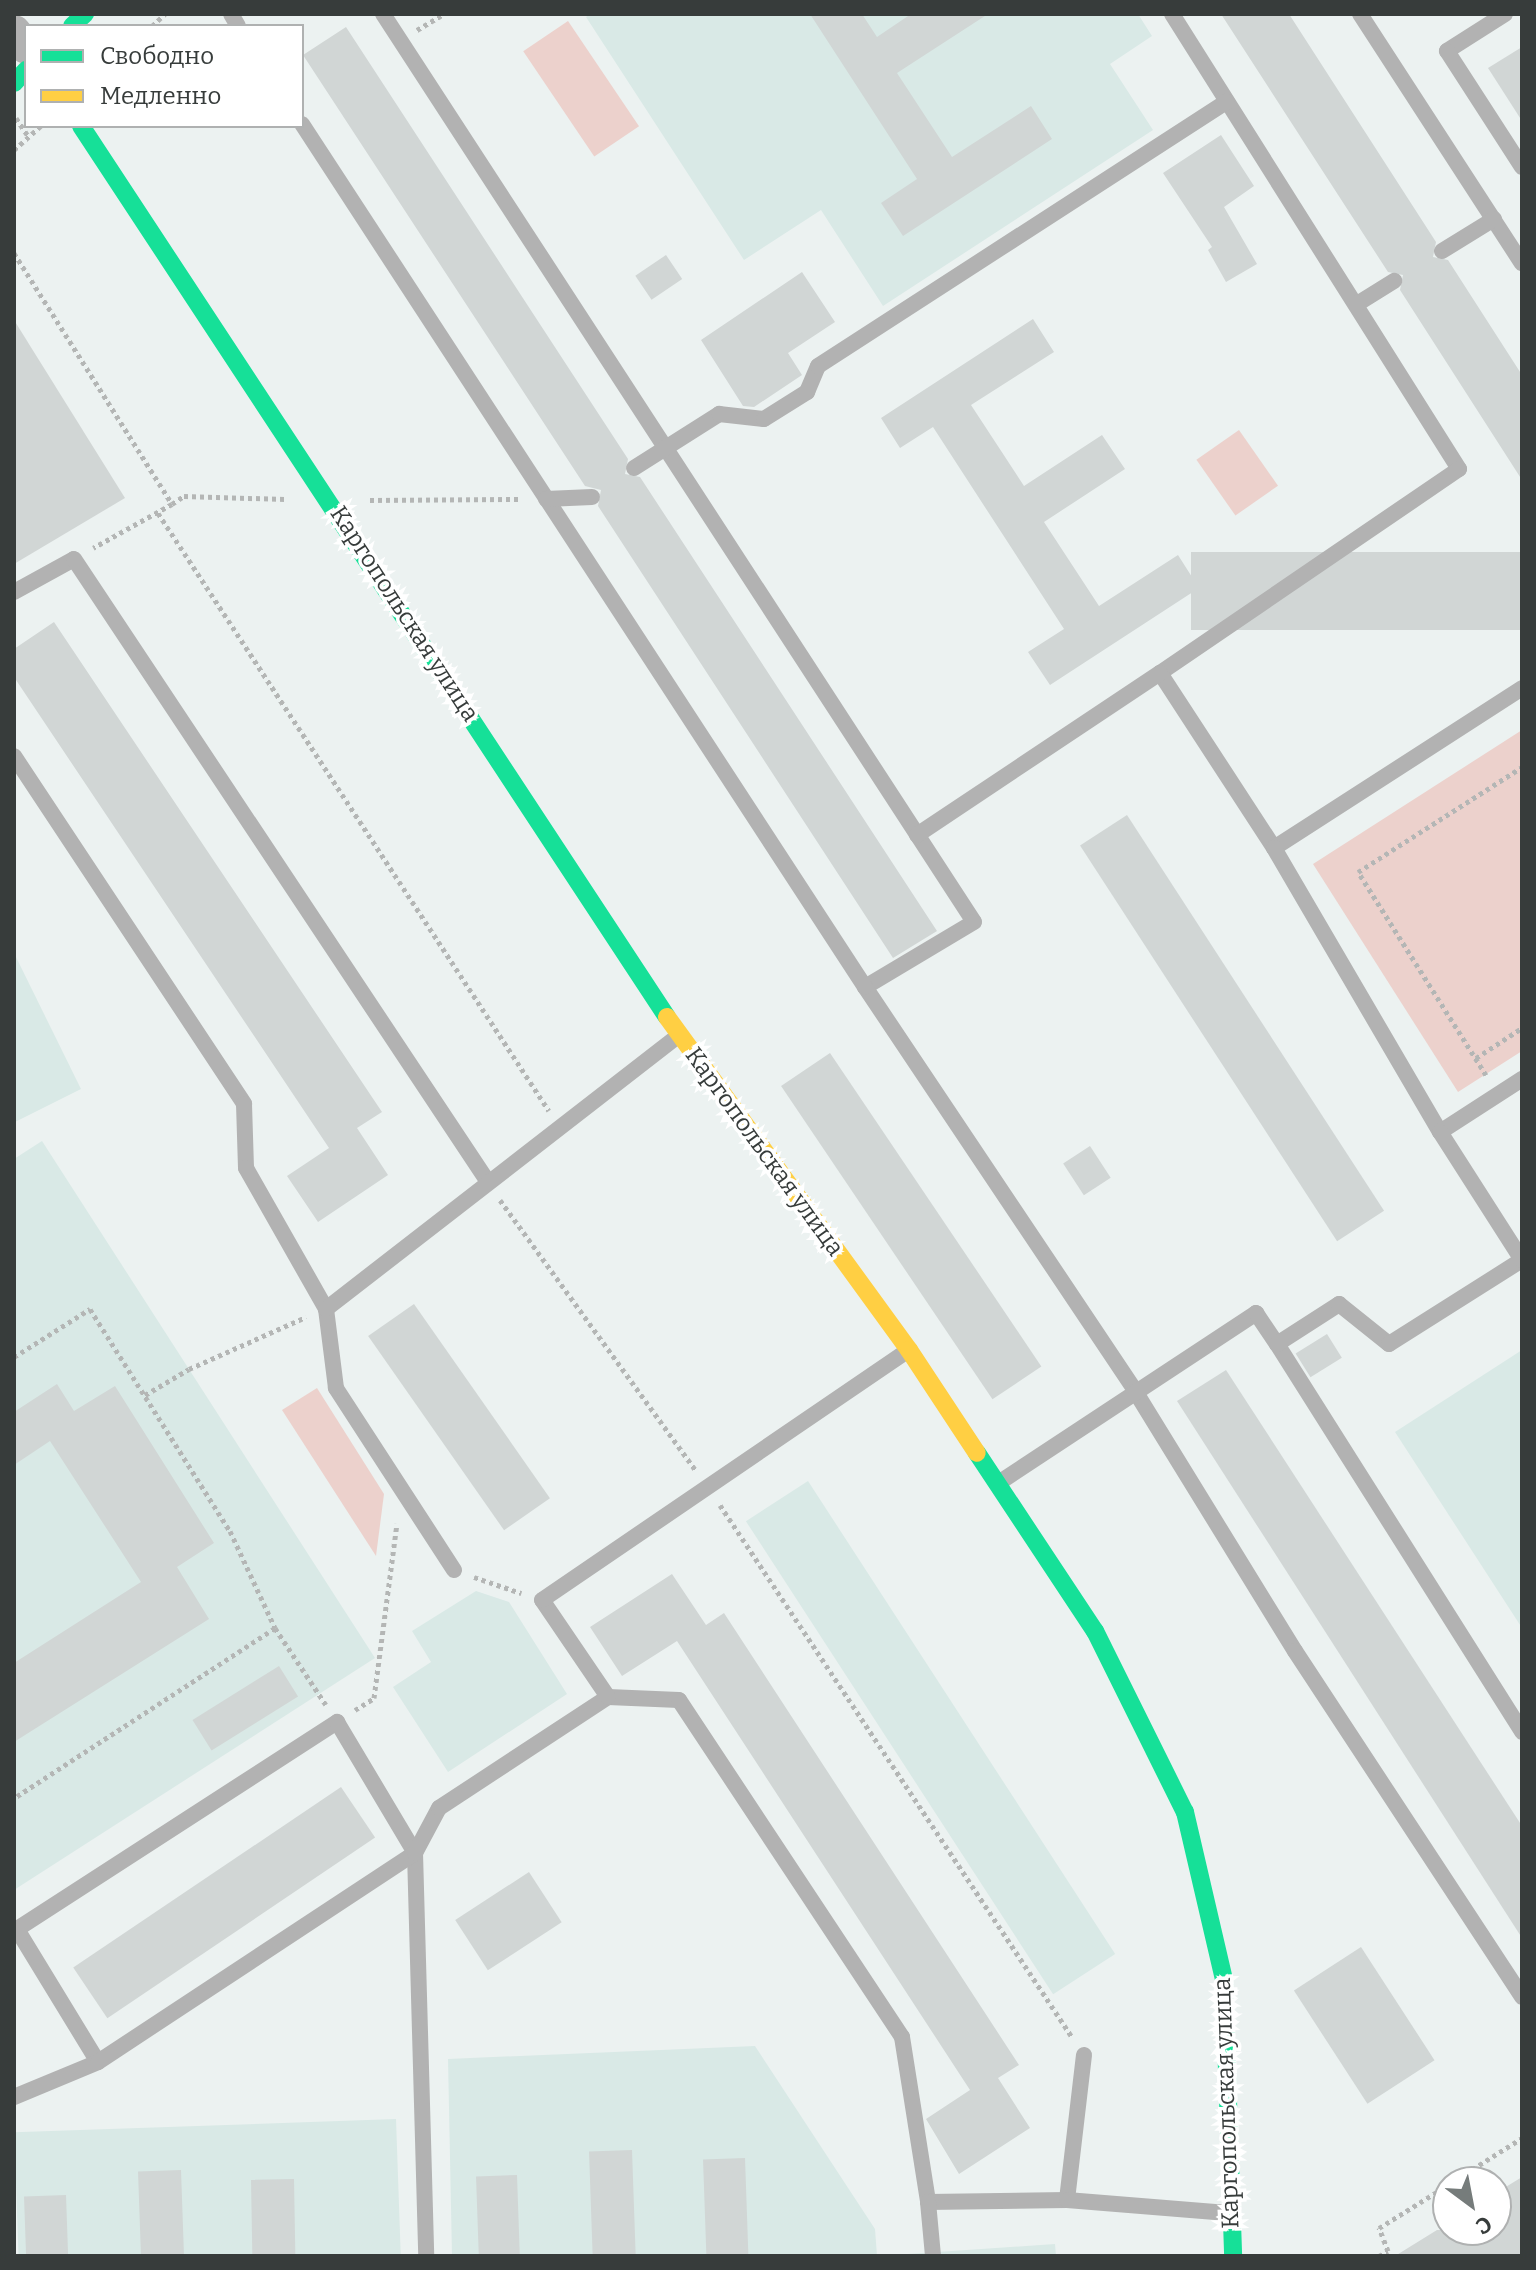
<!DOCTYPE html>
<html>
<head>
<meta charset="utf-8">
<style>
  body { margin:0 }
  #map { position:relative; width:1536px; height:2270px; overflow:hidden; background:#ecf2f1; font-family:Bitter,serif }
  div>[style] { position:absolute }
  .built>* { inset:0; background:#d9e9e6; transform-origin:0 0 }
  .green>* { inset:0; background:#ecd1cc; transform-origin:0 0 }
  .building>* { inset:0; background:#d1d6d5; transform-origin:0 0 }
  .path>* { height:5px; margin-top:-2.5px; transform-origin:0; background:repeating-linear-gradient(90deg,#b4b6b5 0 4px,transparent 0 8px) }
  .lane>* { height:16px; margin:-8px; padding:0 8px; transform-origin:8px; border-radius:8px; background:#b2b2b2 }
  .street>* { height:34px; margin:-17px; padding:0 17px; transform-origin:17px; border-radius:17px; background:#b2b2b2 }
  .fast>* { height:18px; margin:-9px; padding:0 9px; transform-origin:9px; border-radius:9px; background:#16e098 }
  .slow>* { height:18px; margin:-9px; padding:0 9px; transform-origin:9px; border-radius:9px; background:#ffcf43 }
  span { translate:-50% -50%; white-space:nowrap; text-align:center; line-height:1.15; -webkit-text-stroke:7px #fff; paint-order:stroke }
  .street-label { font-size:24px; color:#373c3b }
  .frame { position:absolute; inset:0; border:16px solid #373c3b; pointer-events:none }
  .legend { position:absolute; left:24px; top:24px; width:280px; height:104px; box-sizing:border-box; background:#fff; border:2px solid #afb1b1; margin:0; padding:10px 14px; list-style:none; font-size:24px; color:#373c3b }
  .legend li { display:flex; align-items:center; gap:16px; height:40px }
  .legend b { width:40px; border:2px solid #afb1b1 }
  .north { position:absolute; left:1432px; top:2166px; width:80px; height:80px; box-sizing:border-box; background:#fff; border:2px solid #afb1b1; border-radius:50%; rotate:148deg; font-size:22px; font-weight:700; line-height:32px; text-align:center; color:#373c3b }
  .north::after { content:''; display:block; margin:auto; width:28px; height:36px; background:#767c7b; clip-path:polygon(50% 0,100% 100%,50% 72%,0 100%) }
</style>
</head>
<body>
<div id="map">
  <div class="built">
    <div style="clip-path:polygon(590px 14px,1138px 14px,1152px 36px,1110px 64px,1153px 130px,883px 306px,821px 210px,744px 260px,586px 17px)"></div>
    <div style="clip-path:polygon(14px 953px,81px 1089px,15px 1122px,14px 1120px)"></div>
    <div style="clip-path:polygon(42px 1141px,375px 1658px,14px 1890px,14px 1159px)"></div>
    <div style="clip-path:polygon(1522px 1350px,1522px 1628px,1395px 1432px)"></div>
    <div style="left:808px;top:1481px;width:564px;height:74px;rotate:57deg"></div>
    <div style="clip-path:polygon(476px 1591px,509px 1602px,567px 1694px,448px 1772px,393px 1687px,431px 1662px,412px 1631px)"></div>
    <div style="clip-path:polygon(755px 2046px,875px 2229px,877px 2256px,452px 2256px,448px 2059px)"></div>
    <div style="left:396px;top:2119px;width:137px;height:382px;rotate:88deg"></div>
    <div style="clip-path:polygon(1055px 2244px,1056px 2256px,893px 2255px)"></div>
  </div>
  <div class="green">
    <div style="left:568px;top:21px;width:127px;height:54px;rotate:56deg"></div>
    <div style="left:1239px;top:430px;width:68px;height:52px;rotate:55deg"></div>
    <div style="clip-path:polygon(1522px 730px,1522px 1051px,1458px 1092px,1313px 864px)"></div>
    <div style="clip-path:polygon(317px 1388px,384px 1494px,376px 1556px,282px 1410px)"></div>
  </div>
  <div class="building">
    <div style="clip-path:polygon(810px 14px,862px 14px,877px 37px,911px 14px,988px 14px,897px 73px,952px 157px,1031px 106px,1052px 139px,903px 236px,881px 203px,917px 179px)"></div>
    <div style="clip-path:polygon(1221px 14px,1289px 14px,1436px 242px,1433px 257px,1448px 260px,1522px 375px,1522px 480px,1400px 290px,1403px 275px,1388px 272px)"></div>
    <div style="clip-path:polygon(346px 27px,628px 459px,625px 474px,640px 477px,937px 931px,893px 958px,598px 506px,601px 490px,585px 486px,303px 55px)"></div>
    <div style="clip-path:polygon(1522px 47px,1522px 121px,1488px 68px)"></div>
    <div style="clip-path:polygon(1221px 135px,1254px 186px,1224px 207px,1257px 264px,1226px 282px,1208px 250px,1212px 247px,1163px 173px)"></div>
    <div style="left:666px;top:255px;width:29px;height:37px;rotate:56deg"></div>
    <div style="clip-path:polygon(802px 272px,835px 322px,788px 353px,802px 375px,754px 407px,743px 406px,701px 340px)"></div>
    <div style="clip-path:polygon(1033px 319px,1054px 352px,971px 405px,1024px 486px,1102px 435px,1125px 469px,1044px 522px,1099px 606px,1178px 555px,1199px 588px,1050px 685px,1028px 652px,1064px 629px,933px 427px,900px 448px,881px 418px)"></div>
    <div style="clip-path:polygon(14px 320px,125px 498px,14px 564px)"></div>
    <div style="left:1522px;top:552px;width:78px;height:331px;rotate:90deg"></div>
    <div style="clip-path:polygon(54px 622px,382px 1112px,357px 1128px,388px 1175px,318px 1222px,287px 1176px,329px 1148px,14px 677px,14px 649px)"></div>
    <div style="left:1127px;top:815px;width:472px;height:56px;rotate:57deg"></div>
    <div style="left:830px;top:1053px;width:378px;height:59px;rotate:56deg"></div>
    <div style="left:1090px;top:1146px;width:38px;height:32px;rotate:57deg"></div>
    <div style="left:414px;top:1304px;width:237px;height:56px;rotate:55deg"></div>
    <div style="left:1327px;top:1334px;width:28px;height:37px;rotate:58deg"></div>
    <div style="clip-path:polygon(1226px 1370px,1522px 1826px,1522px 1938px,1177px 1401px)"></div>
    <div style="clip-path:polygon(57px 1384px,74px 1411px,115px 1386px,214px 1543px,177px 1567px,209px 1619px,14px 1742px,14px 1663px,141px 1582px,50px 1441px,14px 1465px,14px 1412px)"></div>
    <div style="clip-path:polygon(672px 1574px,706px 1625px,724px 1613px,1019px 2065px,998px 2078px,1030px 2128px,959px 2174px,926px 2119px,970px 2090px,677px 1641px,622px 1676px,590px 1627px)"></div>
    <div style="left:279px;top:1666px;width:36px;height:102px;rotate:58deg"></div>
    <div style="left:341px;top:1787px;width:61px;height:323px;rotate:56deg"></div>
    <div style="left:529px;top:1872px;width:60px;height:88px;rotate:57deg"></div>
    <div style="left:1361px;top:1947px;width:135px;height:80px;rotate:57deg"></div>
    <div style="left:632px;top:2150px;width:106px;height:43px;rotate:88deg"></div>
    <div style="left:745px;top:2158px;width:98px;height:42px;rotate:88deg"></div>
    <div style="left:181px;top:2170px;width:86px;height:43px;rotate:88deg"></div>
    <div style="left:517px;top:2175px;width:81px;height:41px;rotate:88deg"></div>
    <div style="clip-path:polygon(1522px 2177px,1522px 2256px,1395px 2256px,1437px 2230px,1496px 2230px,1496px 2193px)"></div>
    <div style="left:294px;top:2179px;width:77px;height:43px;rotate:89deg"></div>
    <div style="left:66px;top:2195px;width:61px;height:42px;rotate:88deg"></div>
  </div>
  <div class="path">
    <div style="left:152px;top:26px;width:18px;rotate:-43deg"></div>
    <div style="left:417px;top:30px;width:31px;rotate:-31deg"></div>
    <div style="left:16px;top:118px;width:23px;rotate:56deg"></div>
    <div style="left:14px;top:150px;width:36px;rotate:-42deg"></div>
    <div style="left:14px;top:253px;width:297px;rotate:57.8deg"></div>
    <div style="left:172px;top:504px;width:90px;rotate:150.9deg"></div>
    <div style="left:370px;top:500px;width:150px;rotate:-0.4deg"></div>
    <div style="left:172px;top:504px;width:14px;rotate:-34deg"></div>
    <div style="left:184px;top:496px;width:101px;rotate:1.7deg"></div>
    <div style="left:158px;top:513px;width:714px;rotate:56.82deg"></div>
    <div style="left:1476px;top:1058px;width:55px;rotate:-33.1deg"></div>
    <div style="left:1486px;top:1075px;width:240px;rotate:-122.2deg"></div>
    <div style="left:1358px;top:872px;width:195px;rotate:-32.6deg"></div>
    <div style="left:500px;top:1200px;width:334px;rotate:54.1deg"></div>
    <div style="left:14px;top:1357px;width:90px;rotate:-32.3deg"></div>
    <div style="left:90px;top:1309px;width:262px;rotate:57.8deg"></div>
    <div style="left:230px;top:1531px;width:107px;rotate:65.1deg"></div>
    <div style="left:275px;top:1628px;width:311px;rotate:146.9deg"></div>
    <div style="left:145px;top:1395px;width:51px;rotate:-30.6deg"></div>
    <div style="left:189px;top:1369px;width:128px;rotate:-24deg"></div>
    <div style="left:720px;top:1505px;width:638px;rotate:56.51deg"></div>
    <div style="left:474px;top:1577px;width:50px;rotate:18.8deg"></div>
    <div style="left:275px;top:1628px;width:92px;rotate:56.5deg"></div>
    <div style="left:355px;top:1710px;width:22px;rotate:-32deg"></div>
    <div style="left:374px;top:1698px;width:176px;rotate:-82.5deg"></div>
    <div style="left:1452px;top:2182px;width:83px;rotate:-32.2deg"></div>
    <div style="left:1379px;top:2256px;width:10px;rotate:-29deg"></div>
    <div style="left:1388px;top:2251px;width:25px;rotate:-111deg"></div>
    <div style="left:1379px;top:2228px;width:81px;rotate:-31.9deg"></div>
  </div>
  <div class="lane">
    <div style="left:231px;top:14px;width:14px;rotate:60deg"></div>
    <div style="left:383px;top:14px;width:1083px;rotate:56.94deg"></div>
    <div style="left:974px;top:922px;width:127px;rotate:149.2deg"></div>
    <div style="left:865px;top:987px;width:486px;rotate:56.2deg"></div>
    <div style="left:1135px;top:1391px;width:305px;rotate:58.4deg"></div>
    <div style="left:1295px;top:1651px;width:414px;rotate:56.7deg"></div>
    <div style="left:1172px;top:14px;width:538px;rotate:57.76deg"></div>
    <div style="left:1459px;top:469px;width:362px;rotate:145.7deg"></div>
    <div style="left:1160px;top:673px;width:209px;rotate:56.9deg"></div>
    <div style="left:1274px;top:848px;width:295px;rotate:-32.8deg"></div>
    <div style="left:1360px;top:14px;width:297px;rotate:57deg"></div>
    <div style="left:1505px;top:14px;width:69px;rotate:147.5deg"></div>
    <div style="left:1447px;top:51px;width:138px;rotate:57.1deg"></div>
    <div style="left:302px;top:124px;width:1030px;rotate:56.88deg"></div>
    <div style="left:1442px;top:251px;width:61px;rotate:-31.6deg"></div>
    <div style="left:1357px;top:304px;width:44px;rotate:-31.9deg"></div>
    <div style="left:634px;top:468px;width:101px;rotate:-32.4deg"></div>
    <div style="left:719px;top:414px;width:45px;rotate:6.3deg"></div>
    <div style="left:764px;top:419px;width:51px;rotate:-32.1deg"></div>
    <div style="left:807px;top:392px;width:28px;rotate:-67deg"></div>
    <div style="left:818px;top:366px;width:487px;rotate:-32.9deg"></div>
    <div style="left:546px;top:499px;width:46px;rotate:-2.5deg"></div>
    <div style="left:14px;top:592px;width:68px;rotate:-28.8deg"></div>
    <div style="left:74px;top:559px;width:748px;rotate:56.39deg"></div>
    <div style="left:14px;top:756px;width:417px;rotate:56.5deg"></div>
    <div style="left:244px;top:1104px;width:64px;rotate:88.2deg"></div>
    <div style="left:246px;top:1168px;width:162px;rotate:60.4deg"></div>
    <div style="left:917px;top:835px;width:292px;rotate:-33.7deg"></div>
    <div style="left:1274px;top:848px;width:329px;rotate:59.7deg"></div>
    <div style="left:1440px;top:1132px;width:98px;rotate:-32.9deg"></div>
    <div style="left:1277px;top:1344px;width:459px;rotate:57.7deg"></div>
    <div style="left:1000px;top:1482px;width:307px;rotate:-33.4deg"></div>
    <div style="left:1256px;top:1313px;width:37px;rotate:56deg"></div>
    <div style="left:1277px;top:1344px;width:74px;rotate:-32.8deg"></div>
    <div style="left:1339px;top:1304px;width:64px;rotate:38.7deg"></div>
    <div style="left:1389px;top:1344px;width:157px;rotate:-32.3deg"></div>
    <div style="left:1522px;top:1260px;width:152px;rotate:-122.6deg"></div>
    <div style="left:454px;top:1570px;width:217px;rotate:-123deg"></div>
    <div style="left:336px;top:1388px;width:80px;rotate:-97.2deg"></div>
    <div style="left:326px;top:1309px;width:445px;rotate:-37.8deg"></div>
    <div style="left:608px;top:1697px;width:71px;rotate:2.4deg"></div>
    <div style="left:679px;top:1700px;width:404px;rotate:56.5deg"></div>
    <div style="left:902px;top:2037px;width:167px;rotate:81deg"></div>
    <div style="left:928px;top:2202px;width:139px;rotate:-0.8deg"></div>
    <div style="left:14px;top:1931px;width:385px;rotate:-32.9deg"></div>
    <div style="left:337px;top:1722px;width:152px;rotate:59.2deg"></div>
    <div style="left:415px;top:1853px;width:403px;rotate:88.4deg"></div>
    <div style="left:18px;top:1931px;width:153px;rotate:58.6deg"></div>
    <div style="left:1084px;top:2055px;width:146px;rotate:96.7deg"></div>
    <div style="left:1067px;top:2200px;width:164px;rotate:4.6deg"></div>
    <div style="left:14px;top:2097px;width:91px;rotate:-22.6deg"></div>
    <div style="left:98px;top:2062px;width:380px;rotate:-33.4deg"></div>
    <div style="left:415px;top:1853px;width:51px;rotate:-61.9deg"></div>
    <div style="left:439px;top:1808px;width:202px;rotate:-33.3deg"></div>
    <div style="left:608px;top:1697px;width:117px;rotate:-124.2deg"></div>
    <div style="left:542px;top:1600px;width:440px;rotate:-34.3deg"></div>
    <div style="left:928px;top:2202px;width:54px;rotate:84.7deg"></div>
  </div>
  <div class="street">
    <div style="left:14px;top:32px;width:19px;rotate:51deg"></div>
  </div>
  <div class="fast">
    <div style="left:72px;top:26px;width:18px;rotate:-43deg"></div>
    <div style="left:14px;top:83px;width:18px;rotate:-47deg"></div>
    <div style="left:81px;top:126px;width:1066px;rotate:56.67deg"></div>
    <div style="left:977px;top:1453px;width:214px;rotate:56.5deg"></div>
    <div style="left:1095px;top:1631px;width:202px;rotate:63.6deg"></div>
    <div style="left:1185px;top:1812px;width:172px;rotate:76.9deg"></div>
    <div style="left:1224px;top:1980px;width:276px;rotate:88.1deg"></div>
  </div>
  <div class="slow">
    <div style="left:667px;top:1017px;width:412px;rotate:54deg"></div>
    <div style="left:909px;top:1350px;width:123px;rotate:56.6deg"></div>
  </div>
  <div class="street-label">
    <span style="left:404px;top:614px;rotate:57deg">Каргопольская улица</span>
    <span style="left:764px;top:1152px;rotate:54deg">Каргопольская улица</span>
    <span style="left:1227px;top:2103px;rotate:-92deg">Каргопольская улица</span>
  </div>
  <div class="frame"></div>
  <ul class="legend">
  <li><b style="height:10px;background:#16e098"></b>Свободно</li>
  <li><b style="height:10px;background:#ffcf43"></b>Медленно</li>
  </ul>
  <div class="north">С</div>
</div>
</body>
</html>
